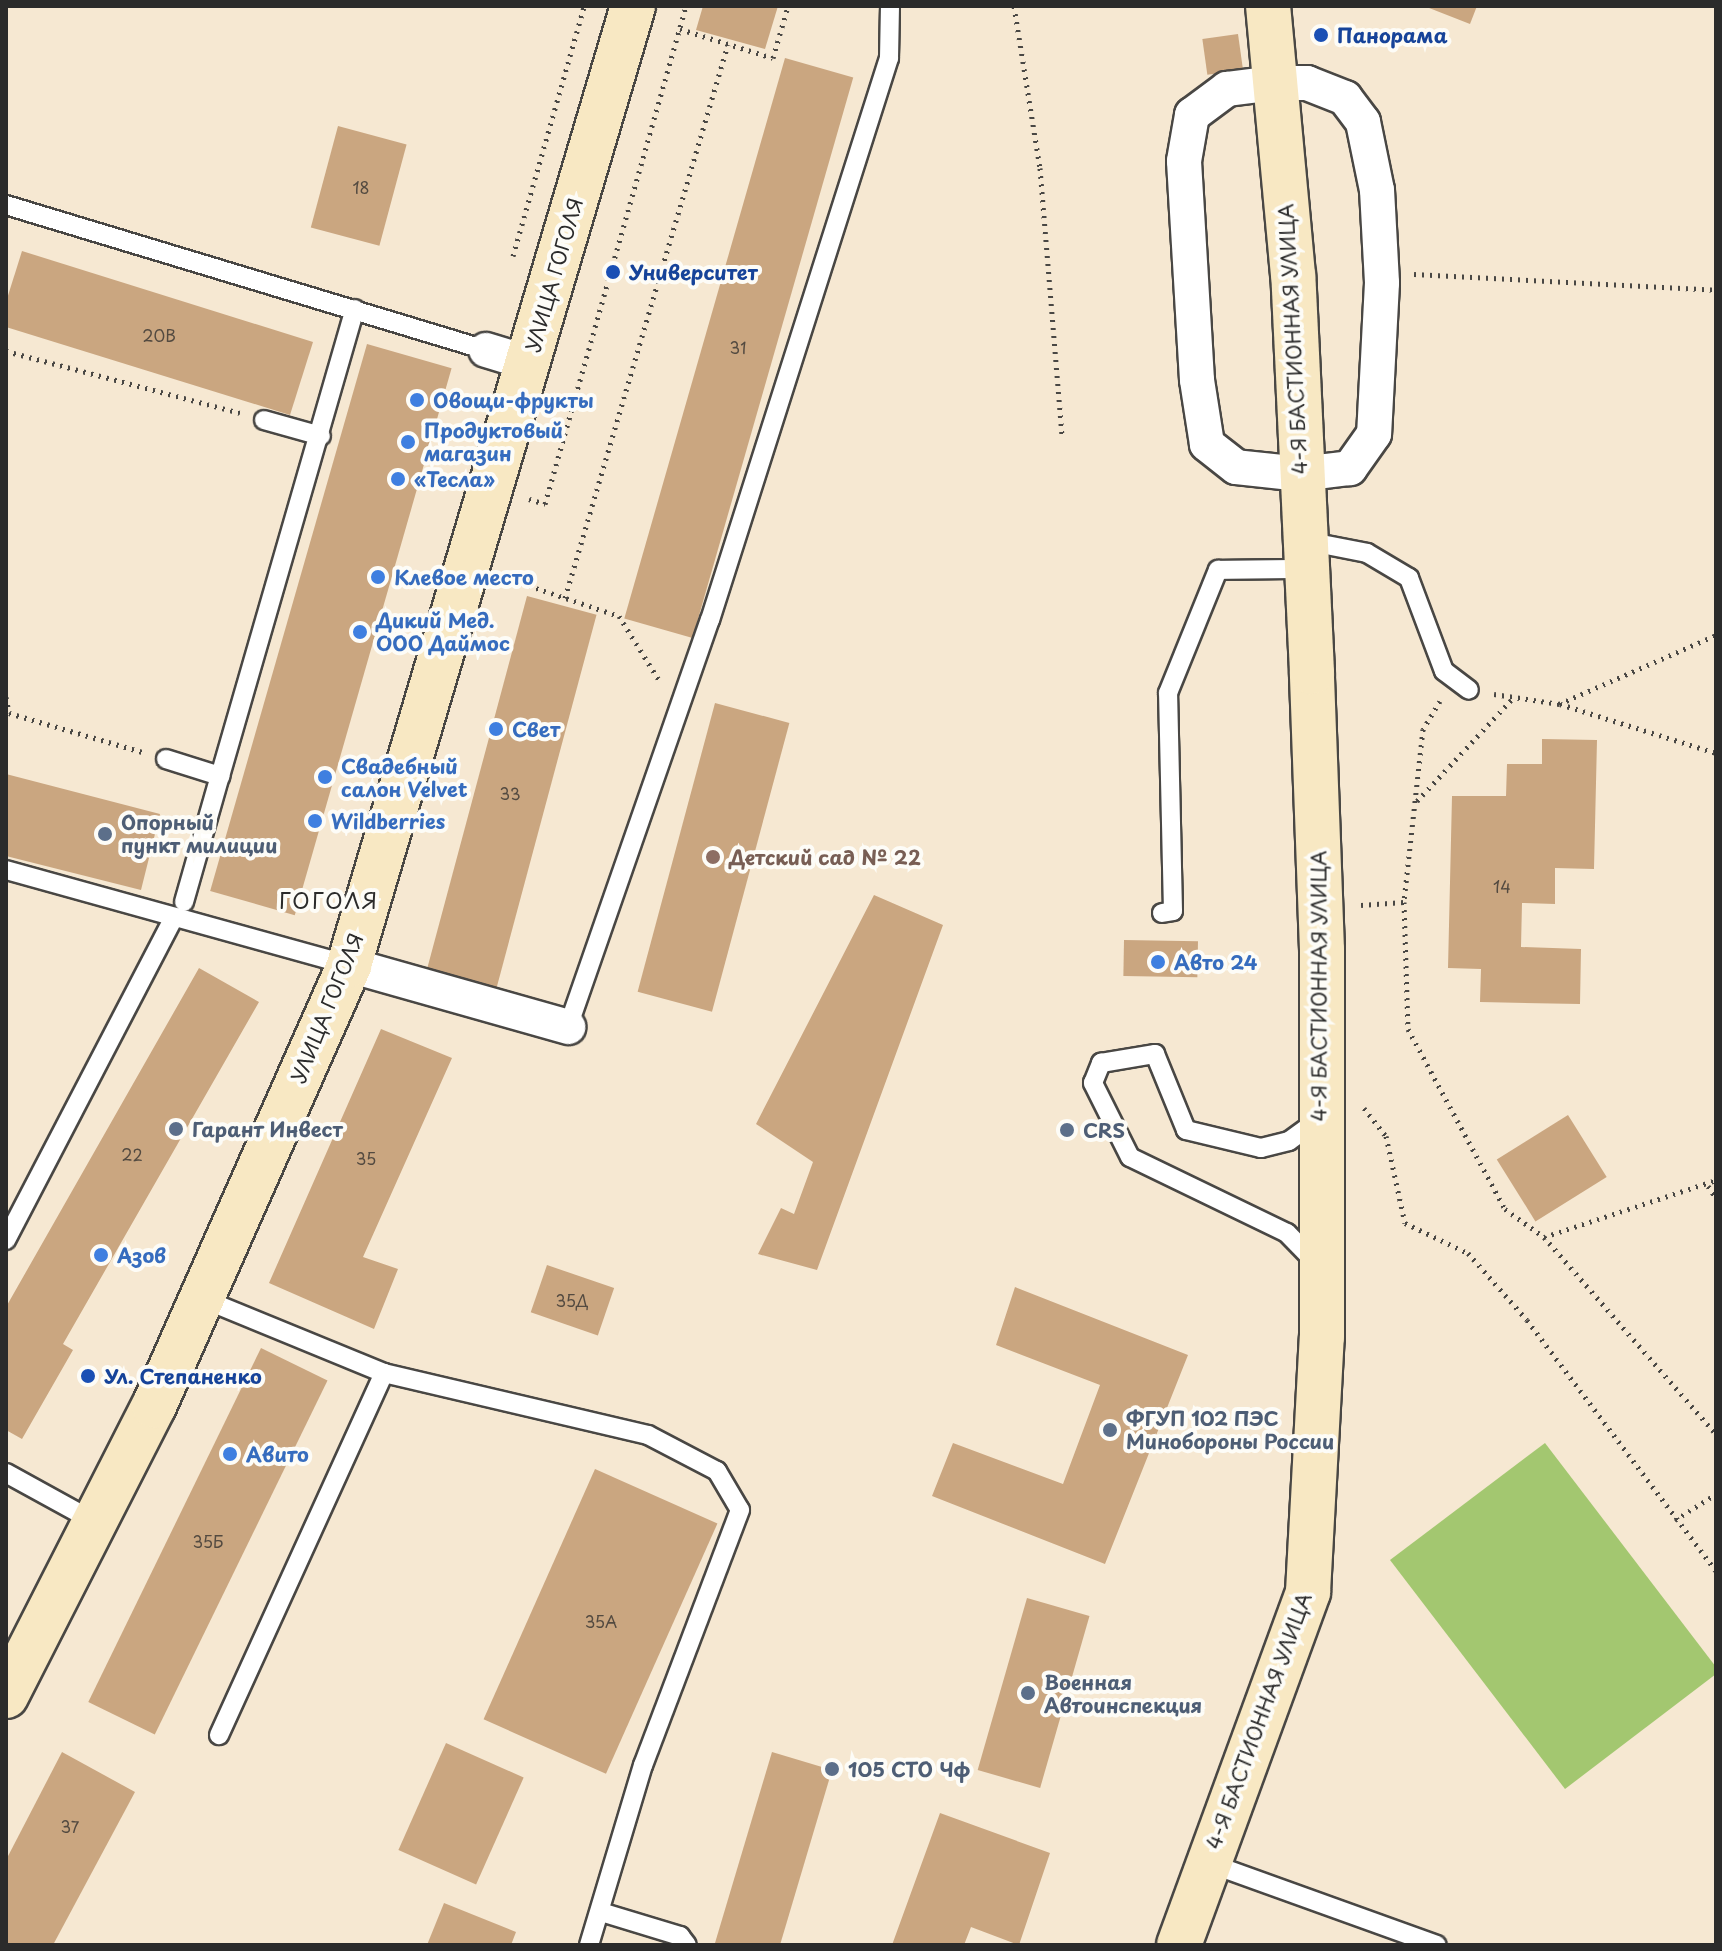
<!DOCTYPE html>
<html>
<head>
<meta charset="utf-8">
<style>
  body { margin:0 }
  #map { position:relative; width:1722px; height:1951px; overflow:hidden; background:#f6e8d2; font-family:"Playpen Sans",sans-serif }
  div>[style] { position:absolute }
  .green>* { inset:0; background:#a3c770 }
  .building>* { inset:0; background:#caa680; transform-origin:0 0 }
  .path>* { height:5px; margin-top:-2.5px; transform-origin:0; background:repeating-linear-gradient(90deg,#494744 0 2px,transparent 0 8px) }
  .roads { filter:drop-shadow(2px 0 #494744) drop-shadow(-2px 0 #494744) drop-shadow(0 2px #494744) drop-shadow(0 -2px #494744) }
  .lane>* { height:18px; margin:-9px; padding:0 9px; transform-origin:9px; border-radius:9px; background:#fff }
  .street>* { height:34px; margin:-17px; padding:0 17px; transform-origin:17px; border-radius:17px; background:#fff }
  .secondary>* { height:44px; margin:-22px; padding:0 22px; transform-origin:22px; border-radius:22px; background:#f8e8c3 }
  .dots>* { width:22px; height:22px; translate:-50% -50%; box-sizing:border-box; border:4px solid #fdfcf7; border-radius:50% }
  span { translate:-50% -50%; white-space:nowrap; text-align:center; line-height:1.15; -webkit-text-stroke:8px #fdfcf7; paint-order:stroke }
  .number-label { font-size:16px; color:#534a40 }
  .number-label span { -webkit-text-stroke-width:0 }
  .transit-label { font-size:20px; color:#164399; font-weight:700 }
  .left { translate:0 -50%; text-align:left }
  .street-label { font-size:20px; color:#2b2b2b }
  .shop-label { font-size:20px; color:#366cbe; font-weight:700 }
  .service-label { font-size:20px; color:#4e5e75; font-weight:700 }
  .education-label { font-size:20px; color:#785e54; font-weight:700 }
  .neighbourhood-label { font-size:22px; color:#2b2b2b; letter-spacing:2px }
  .frame { position:absolute; inset:0; border:8px solid #2b2b2b; pointer-events:none }
</style>
</head>
<body>
<div id="map">
  <div class="green">
    <div style="clip-path:polygon(1545px 1443px,1716px 1667px,1716px 1674px,1565px 1789px,1390px 1560px)"></div>
  </div>
  <div class="building">
    <div style="clip-path:polygon(703px 6px,778px 6px,765px 49px,696px 30px)"></div>
    <div style="clip-path:polygon(1424px 6px,1477px 6px,1470px 24px)"></div>
    <div style="left:1238px;top:34px;width:36px;height:36px;rotate:82deg"></div>
    <div style="left:785px;top:58px;width:71px;height:583px;rotate:16deg"></div>
    <div style="left:338px;top:126px;width:71px;height:105px;rotate:15deg"></div>
    <div style="clip-path:polygon(22px 251px,313px 342px,290px 415px,6px 327px,6px 302px)"></div>
    <div style="left:367px;top:344px;width:88px;height:569px;rotate:16deg"></div>
    <div style="left:527px;top:596px;width:72px;height:389px;rotate:15deg"></div>
    <div style="left:715px;top:703px;width:77px;height:299px;rotate:15deg"></div>
    <div style="clip-path:polygon(1542px 739px,1597px 740px,1594px 869px,1555px 868px,1555px 904px,1522px 903px,1521px 947px,1581px 949px,1580px 1004px,1480px 1002px,1481px 969px,1448px 968px,1452px 796px,1506px 796px,1507px 764px,1542px 764px)"></div>
    <div style="clip-path:polygon(6px 774px,160px 814px,141px 890px,6px 856px)"></div>
    <div style="clip-path:polygon(874px 895px,943px 925px,817px 1270px,758px 1254px,781px 1208px,794px 1214px,813px 1162px,756px 1124px)"></div>
    <div style="left:1124px;top:940px;width:74px;height:36px;rotate:1deg"></div>
    <div style="clip-path:polygon(199px 968px,259px 1002px,63px 1344px,73px 1350px,22px 1439px,6px 1430px,6px 1307px)"></div>
    <div style="clip-path:polygon(381px 1029px,452px 1058px,363px 1257px,398px 1269px,374px 1329px,269px 1283px)"></div>
    <div style="left:1568px;top:1115px;width:73px;height:84px;rotate:58deg"></div>
    <div style="left:547px;top:1265px;width:71px;height:50px;rotate:19deg"></div>
    <div style="clip-path:polygon(1015px 1287px,1188px 1355px,1105px 1564px,932px 1496px,953px 1443px,1063px 1484px,1100px 1385px,996px 1345px)"></div>
    <div style="left:261px;top:1348px;width:74px;height:394px;rotate:26deg"></div>
    <div style="left:595px;top:1469px;width:134px;height:274px;rotate:24deg"></div>
    <div style="left:1027px;top:1598px;width:65px;height:179px;rotate:16deg"></div>
    <div style="left:446px;top:1743px;width:85px;height:117px;rotate:24deg"></div>
    <div style="clip-path:polygon(62px 1752px,135px 1792px,53px 1945px,6px 1945px,6px 1860px)"></div>
    <div style="clip-path:polygon(772px 1752px,832px 1770px,780px 1945px,723px 1945px,715px 1943px)"></div>
    <div style="clip-path:polygon(940px 1813px,1050px 1853px,1019px 1945px,971px 1927px,964px 1945px,892px 1945px)"></div>
    <div style="clip-path:polygon(444px 1903px,516px 1932px,511px 1945px,427px 1945px)"></div>
  </div>
  <div class="path">
    <div style="left:1014px;top:6px;width:164px;rotate:80.9deg"></div>
    <div style="left:1040px;top:168px;width:269px;rotate:85.3deg"></div>
    <div style="left:680px;top:29px;width:97px;rotate:17.3deg"></div>
    <div style="left:773px;top:58px;width:54px;rotate:-73.9deg"></div>
    <div style="left:513px;top:256px;width:260px;rotate:-74.1deg"></div>
    <div style="left:1414px;top:274px;width:302px;rotate:3deg"></div>
    <div style="left:6px;top:351px;width:242px;rotate:14.8deg"></div>
    <div style="left:529px;top:499px;width:17px;rotate:17deg"></div>
    <div style="left:545px;top:504px;width:518px;rotate:-74.19deg"></div>
    <div style="left:521px;top:583px;width:103px;rotate:18.6deg"></div>
    <div style="left:619px;top:616px;width:75px;rotate:58deg"></div>
    <div style="left:565px;top:598px;width:577px;rotate:-73.6deg"></div>
    <div style="left:1494px;top:694px;width:66px;rotate:8.7deg"></div>
    <div style="left:1559px;top:704px;width:171px;rotate:-23.7deg"></div>
    <div style="left:6px;top:697px;width:16px;rotate:79deg"></div>
    <div style="left:9px;top:713px;width:139px;rotate:16.3deg"></div>
    <div style="left:1440px;top:701px;width:33px;rotate:121deg"></div>
    <div style="left:1423px;top:729px;width:174px;rotate:96.3deg"></div>
    <div style="left:1404px;top:902px;width:127px;rotate:88.2deg"></div>
    <div style="left:1408px;top:1029px;width:204px;rotate:61.7deg"></div>
    <div style="left:1505px;top:1209px;width:48px;rotate:35.7deg"></div>
    <div style="left:1544px;top:1237px;width:262px;rotate:48.9deg"></div>
    <div style="left:1560px;top:704px;width:164px;rotate:17.4deg"></div>
    <div style="left:1417px;top:801px;width:142px;rotate:-47deg"></div>
    <div style="left:1361px;top:905px;width:43px;rotate:-4deg"></div>
    <div style="left:1364px;top:1108px;width:36px;rotate:52deg"></div>
    <div style="left:1386px;top:1136px;width:89px;rotate:77.7deg"></div>
    <div style="left:1405px;top:1223px;width:70px;rotate:25.5deg"></div>
    <div style="left:1468px;top:1253px;width:89px;rotate:48.6deg"></div>
    <div style="left:1527px;top:1320px;width:314px;rotate:53deg"></div>
    <div style="left:1708px;top:1186px;width:14px;rotate:56deg"></div>
    <div style="left:1544px;top:1237px;width:181px;rotate:-18.3deg"></div>
    <div style="left:1675px;top:1520px;width:49px;rotate:-32.4deg"></div>
  </div>
  <div class="roads">
    <div class="lane">
      <div style="left:6px;top:205px;width:501px;rotate:16.81deg"></div>
      <div style="left:264px;top:420px;width:59px;rotate:15.7deg"></div>
      <div style="left:1306px;top:541px;width:62px;rotate:11.1deg"></div>
      <div style="left:1367px;top:553px;width:49px;rotate:30.8deg"></div>
      <div style="left:1409px;top:578px;width:99px;rotate:69.4deg"></div>
      <div style="left:1444px;top:671px;width:31px;rotate:37deg"></div>
      <div style="left:166px;top:759px;width:57px;rotate:17.5deg"></div>
      <div style="left:220px;top:776px;width:486px;rotate:-73.9deg"></div>
      <div style="left:6px;top:870px;width:356px;rotate:15.5deg"></div>
      <div style="left:184px;top:902px;width:131px;rotate:-74.1deg"></div>
      <div style="left:1162px;top:913px;width:11px;rotate:-10deg"></div>
      <div style="left:1173px;top:911px;width:218px;rotate:-91.3deg"></div>
      <div style="left:1168px;top:693px;width:133px;rotate:-67.9deg"></div>
      <div style="left:1218px;top:570px;width:87px;rotate:-0.7deg"></div>
      <div style="left:568px;top:1027px;width:431px;rotate:-70.8deg"></div>
      <div style="left:710px;top:620px;width:590px;rotate:-72.33deg"></div>
      <div style="left:889px;top:58px;width:52px;rotate:-88.9deg"></div>
      <div style="left:6px;top:1240px;width:364px;rotate:-62.5deg"></div>
      <div style="left:1317px;top:1264px;width:43px;rotate:-134.1deg"></div>
      <div style="left:1287px;top:1233px;width:174px;rotate:-154.2deg"></div>
      <div style="left:1130px;top:1157px;width:83px;rotate:-116.6deg"></div>
      <div style="left:1093px;top:1083px;width:22px;rotate:-68deg"></div>
      <div style="left:1101px;top:1063px;width:55px;rotate:-9.5deg"></div>
      <div style="left:1155px;top:1054px;width:82px;rotate:67.8deg"></div>
      <div style="left:1186px;top:1130px;width:77px;rotate:13.5deg"></div>
      <div style="left:1261px;top:1148px;width:29px;rotate:-14deg"></div>
      <div style="left:1289px;top:1141px;width:37px;rotate:-36deg"></div>
      <div style="left:201px;top:1298px;width:198px;rotate:22.3deg"></div>
      <div style="left:384px;top:1373px;width:398px;rotate:114.5deg"></div>
      <div style="left:384px;top:1373px;width:271px;rotate:13.2deg"></div>
      <div style="left:648px;top:1435px;width:78px;rotate:27.6deg"></div>
      <div style="left:717px;top:1471px;width:45px;rotate:59.5deg"></div>
      <div style="left:740px;top:1510px;width:273px;rotate:110.8deg"></div>
      <div style="left:643px;top:1765px;width:188px;rotate:106.7deg"></div>
      <div style="left:6px;top:1473px;width:102px;rotate:28.8deg"></div>
      <div style="left:1209px;top:1863px;width:242px;rotate:19.8deg"></div>
      <div style="left:601px;top:1912px;width:83px;rotate:16.9deg"></div>
      <div style="left:680px;top:1936px;width:11px;rotate:52deg"></div>
    </div>
    <div class="street">
      <div style="left:1275px;top:83px;width:32px"></div>
      <div style="left:1307px;top:83px;width:41px;rotate:21.5deg"></div>
      <div style="left:1345px;top:98px;width:30px;rotate:53deg"></div>
      <div style="left:1363px;top:122px;width:69px;rotate:78.4deg"></div>
      <div style="left:1377px;top:190px;width:93px;rotate:86.9deg"></div>
      <div style="left:1382px;top:283px;width:151px;rotate:93deg"></div>
      <div style="left:1374px;top:434px;width:42px;rotate:125.2deg"></div>
      <div style="left:1350px;top:468px;width:49px;rotate:173deg"></div>
      <div style="left:1301px;top:474px;width:65px;rotate:-173.9deg"></div>
      <div style="left:1236px;top:467px;width:37px;rotate:-142deg"></div>
      <div style="left:1207px;top:444px;width:65px;rotate:-98.9deg"></div>
      <div style="left:1197px;top:380px;width:219px;rotate:-93.4deg"></div>
      <div style="left:1184px;top:161px;width:47px;rotate:-80.1deg"></div>
      <div style="left:1192px;top:115px;width:44px;rotate:-36.6deg"></div>
      <div style="left:1227px;top:89px;width:48px;rotate:-7.1deg"></div>
      <div style="left:486px;top:350px;width:45px;rotate:16.8deg"></div>
      <div style="left:349px;top:965px;width:228px;rotate:15.8deg"></div>
    </div>
    <div class="secondary">
      <div style="left:6px;top:1696px;width:326px;rotate:-63deg"></div>
      <div style="left:154px;top:1406px;width:482px;rotate:-66.1deg"></div>
      <div style="left:349px;top:965px;width:1000px;rotate:-73.5deg"></div>
      <div style="left:1179px;top:1945px;width:376px;rotate:-69.9deg"></div>
      <div style="left:1308px;top:1592px;width:255px;rotate:-86.9deg"></div>
      <div style="left:1322px;top:1337px;width:387px;rotate:-90deg"></div>
      <div style="left:1322px;top:950px;width:278px;rotate:-92.1deg"></div>
      <div style="left:1312px;top:672px;width:397px;rotate:-92.7deg"></div>
      <div style="left:1293px;top:275px;width:270px;rotate:-95.3deg"></div>
    </div>
  </div>
  <div class="dots">
    <div style="left:1321px;top:35px;background:#1a4fb4"></div>
    <div style="left:613px;top:272px;background:#1a4fb4"></div>
    <div style="left:417px;top:400px;background:#3f7fe0"></div>
    <div style="left:408px;top:442px;background:#3f7fe0"></div>
    <div style="left:398px;top:479px;background:#3f7fe0"></div>
    <div style="left:378px;top:577px;background:#3f7fe0"></div>
    <div style="left:360px;top:632px;background:#3f7fe0"></div>
    <div style="left:496px;top:729px;background:#3f7fe0"></div>
    <div style="left:325px;top:777px;background:#3f7fe0"></div>
    <div style="left:315px;top:821px;background:#3f7fe0"></div>
    <div style="left:105px;top:834px;background:#5c6f8a"></div>
    <div style="left:713px;top:857px;background:#8d6e63"></div>
    <div style="left:1158px;top:962px;background:#3f7fe0"></div>
    <div style="left:176px;top:1129px;background:#5c6f8a"></div>
    <div style="left:1067px;top:1130px;background:#5c6f8a"></div>
    <div style="left:101px;top:1255px;background:#3f7fe0"></div>
    <div style="left:88px;top:1376px;background:#1a4fb4"></div>
    <div style="left:1110px;top:1430px;background:#5c6f8a"></div>
    <div style="left:230px;top:1454px;background:#3f7fe0"></div>
    <div style="left:1028px;top:1693px;background:#5c6f8a"></div>
    <div style="left:832px;top:1769px;background:#5c6f8a"></div>
  </div>
  <div class="number-label">
    <span style="left:361px;top:187px">18</span>
    <span style="left:159px;top:335px">20В</span>
    <span style="left:738px;top:347px">31</span>
    <span style="left:510px;top:793px">33</span>
    <span style="left:1502px;top:886px">14</span>
    <span style="left:132px;top:1154px">22</span>
    <span style="left:366px;top:1158px">35</span>
    <span style="left:572px;top:1300px">35Д</span>
    <span style="left:208px;top:1541px">35Б</span>
    <span style="left:601px;top:1621px">35А</span>
    <span style="left:70px;top:1826px">37</span>
  </div>
  <div class="transit-label">
    <span class="left" style="left:1337px;top:35px">Панорама</span>
    <span class="left" style="left:629px;top:272px">Университет</span>
    <span class="left" style="left:104px;top:1376px">Ул. Степаненко</span>
  </div>
  <div class="street-label">
    <span style="left:554px;top:275px;rotate:-74deg">УЛИЦА ГОГОЛЯ</span>
    <span style="left:1293px;top:339px;rotate:-93deg">4-Я БАСТИОННАЯ УЛИЦА</span>
    <span style="left:1319px;top:986px;rotate:-90deg">4-Я БАСТИОННАЯ УЛИЦА</span>
    <span style="left:327px;top:1008px;rotate:-68deg">УЛИЦА ГОГОЛЯ</span>
    <span style="left:1259px;top:1721px;rotate:-70deg">4-Я БАСТИОННАЯ УЛИЦА</span>
  </div>
  <div class="shop-label">
    <span class="left" style="left:433px;top:400px">Овощи-фрукты</span>
    <span class="left" style="left:424px;top:442px">Продуктовый<br>магазин</span>
    <span class="left" style="left:414px;top:479px">«Тесла»</span>
    <span class="left" style="left:394px;top:577px">Клевое место</span>
    <span class="left" style="left:376px;top:632px">Дикий Мед.<br>ООО Даймос</span>
    <span class="left" style="left:512px;top:729px">Свет</span>
    <span class="left" style="left:341px;top:778px">Свадебный<br>салон Velvet</span>
    <span class="left" style="left:331px;top:821px">Wildberries</span>
    <span class="left" style="left:1174px;top:962px">Авто 24</span>
    <span class="left" style="left:117px;top:1255px">Азов</span>
    <span class="left" style="left:246px;top:1454px">Авито</span>
  </div>
  <div class="service-label">
    <span class="left" style="left:121px;top:834px">Опорный<br>пункт милиции</span>
    <span class="left" style="left:192px;top:1129px">Гарант Инвест</span>
    <span class="left" style="left:1083px;top:1130px">CRS</span>
    <span class="left" style="left:1126px;top:1430px">ФГУП 102 ПЭС<br>Минобороны России</span>
    <span class="left" style="left:1044px;top:1694px">Военная<br>Автоинспекция</span>
    <span class="left" style="left:848px;top:1769px">105 СТО Чф</span>
  </div>
  <div class="education-label">
    <span class="left" style="left:729px;top:857px">Детский сад № 22</span>
  </div>
  <div class="neighbourhood-label">
    <span style="left:329px;top:900px">ГОГОЛЯ</span>
  </div>
  <div class="frame"></div>
</div>
</body>
</html>
